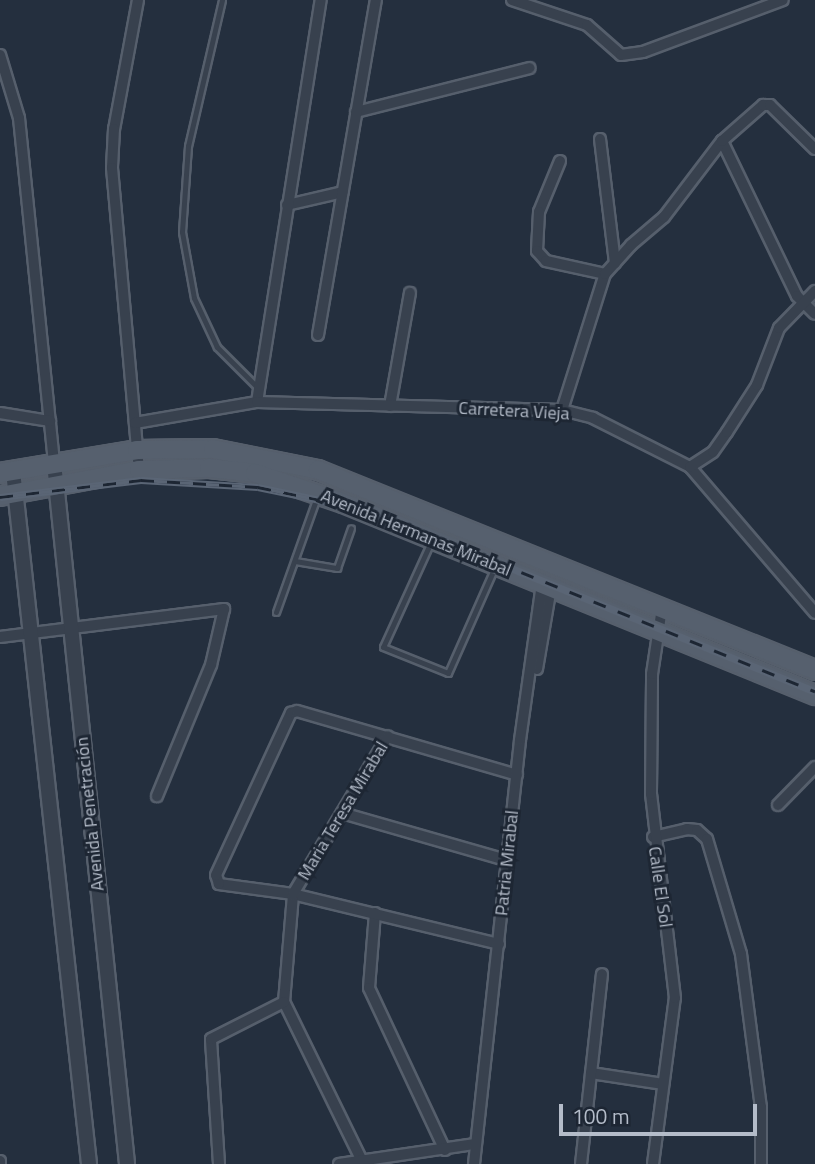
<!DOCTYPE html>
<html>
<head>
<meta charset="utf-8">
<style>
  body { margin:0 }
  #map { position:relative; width:815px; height:1164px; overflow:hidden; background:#242f3e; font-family:"Titillium Web",sans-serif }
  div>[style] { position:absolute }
  .roads { filter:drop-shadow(2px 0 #565f6c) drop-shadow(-2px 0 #565f6c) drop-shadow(0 2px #565f6c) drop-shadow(0 -2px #565f6c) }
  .service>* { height:5px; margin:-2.5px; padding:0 2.5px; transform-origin:2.5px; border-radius:2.5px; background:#38414e }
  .minor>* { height:10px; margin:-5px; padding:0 5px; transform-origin:5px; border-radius:5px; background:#38414e }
  .tertiary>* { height:14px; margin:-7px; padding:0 7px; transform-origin:7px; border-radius:7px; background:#38414e }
  .primary>* { height:18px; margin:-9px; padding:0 9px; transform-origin:9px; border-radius:9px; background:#56606e }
  .rail>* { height:7px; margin-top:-3.5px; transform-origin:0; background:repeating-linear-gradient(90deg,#1d2633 0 13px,#5a6575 0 26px); box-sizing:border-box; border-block:2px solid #5a6575 }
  span { translate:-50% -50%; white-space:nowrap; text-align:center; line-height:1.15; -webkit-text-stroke:6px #1d2633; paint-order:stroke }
  .street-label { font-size:18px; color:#b4bcc9 }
  .scale { position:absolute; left:559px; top:1104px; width:198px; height:32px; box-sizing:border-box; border:4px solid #b4bcc9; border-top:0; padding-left:9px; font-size:21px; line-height:24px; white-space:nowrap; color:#b4bcc9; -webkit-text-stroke:5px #1d2633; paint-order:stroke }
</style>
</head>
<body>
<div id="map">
  <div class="roads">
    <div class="service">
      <div style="left:222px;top:0;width:150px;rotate:103.1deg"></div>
      <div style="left:188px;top:146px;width:86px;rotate:94deg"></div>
      <div style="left:182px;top:232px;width:67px;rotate:79.7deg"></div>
      <div style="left:194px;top:298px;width:54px;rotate:64.9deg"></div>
      <div style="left:217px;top:347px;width:59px;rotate:45deg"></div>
      <div style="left:430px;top:544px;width:113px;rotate:114.5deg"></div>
      <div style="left:383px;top:647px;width:70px;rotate:21.8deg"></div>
      <div style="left:448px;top:673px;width:114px;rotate:-66.1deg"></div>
      <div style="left:295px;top:561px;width:43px;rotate:9.5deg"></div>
      <div style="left:337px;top:568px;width:42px;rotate:-70.7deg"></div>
      <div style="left:276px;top:612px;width:122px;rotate:-70.4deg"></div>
    </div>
    <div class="minor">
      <div style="left:138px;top:0;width:131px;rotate:100.5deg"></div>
      <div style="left:114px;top:129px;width:39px;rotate:93deg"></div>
      <div style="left:112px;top:168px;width:303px;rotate:84.9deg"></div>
      <div style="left:512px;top:0;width:79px;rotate:18.4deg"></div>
      <div style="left:587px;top:25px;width:45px;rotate:41.4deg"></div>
      <div style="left:621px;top:55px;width:22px;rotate:-8deg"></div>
      <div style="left:643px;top:52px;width:149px;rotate:-20.4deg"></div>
      <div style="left:0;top:55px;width:66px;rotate:73.2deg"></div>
      <div style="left:19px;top:118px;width:347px;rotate:84.2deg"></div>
      <div style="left:356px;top:112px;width:179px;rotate:-14.2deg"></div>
      <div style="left:600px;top:139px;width:125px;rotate:83.1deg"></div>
      <div style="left:722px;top:141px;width:172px;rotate:64.2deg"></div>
      <div style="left:797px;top:296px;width:25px;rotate:45deg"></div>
      <div style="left:560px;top:161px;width:55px;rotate:112.4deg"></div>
      <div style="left:539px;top:212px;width:39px;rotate:93deg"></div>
      <div style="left:537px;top:251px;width:13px;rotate:48deg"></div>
      <div style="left:546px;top:261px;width:60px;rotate:12.4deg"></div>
      <div style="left:287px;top:205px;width:57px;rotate:-13.1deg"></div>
      <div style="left:318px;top:335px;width:340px;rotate:-80.2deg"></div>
      <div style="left:257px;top:402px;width:407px;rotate:-81deg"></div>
      <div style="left:390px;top:406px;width:115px;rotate:-80deg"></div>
      <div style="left:562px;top:410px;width:143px;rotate:-72.5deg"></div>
      <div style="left:605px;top:274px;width:39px;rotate:-48deg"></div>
      <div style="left:631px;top:245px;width:43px;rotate:-40.3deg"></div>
      <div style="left:664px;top:217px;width:96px;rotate:-52.7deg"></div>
      <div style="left:722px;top:141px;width:55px;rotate:-41.3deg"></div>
      <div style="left:763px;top:105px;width:7px"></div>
      <div style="left:770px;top:105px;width:63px;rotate:44.4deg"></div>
      <div style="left:0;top:413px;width:51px;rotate:9.1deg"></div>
      <div style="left:135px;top:423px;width:124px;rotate:-9.8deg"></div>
      <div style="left:257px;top:402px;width:305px;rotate:1.5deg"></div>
      <div style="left:562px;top:410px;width:32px;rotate:14deg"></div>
      <div style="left:593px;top:418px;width:109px;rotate:26.8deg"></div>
      <div style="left:690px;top:467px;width:192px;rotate:49.4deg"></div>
      <div style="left:690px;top:467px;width:27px;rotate:-33deg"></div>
      <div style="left:713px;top:452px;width:24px;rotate:-55deg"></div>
      <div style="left:727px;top:432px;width:56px;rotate:-57.4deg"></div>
      <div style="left:757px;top:385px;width:61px;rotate:-68.9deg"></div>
      <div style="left:779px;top:328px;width:52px;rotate:-45.8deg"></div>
      <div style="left:0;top:637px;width:226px;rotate:-7.1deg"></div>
      <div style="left:224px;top:609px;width:57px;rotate:103.1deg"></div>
      <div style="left:211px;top:665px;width:142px;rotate:112.4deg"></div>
      <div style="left:537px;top:669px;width:83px;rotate:-80.3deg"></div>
      <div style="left:778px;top:805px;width:53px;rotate:-45.8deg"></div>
      <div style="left:342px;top:813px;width:171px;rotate:16deg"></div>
      <div style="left:653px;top:837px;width:35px;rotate:-13deg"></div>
      <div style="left:687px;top:829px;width:10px;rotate:6deg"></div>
      <div style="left:697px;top:830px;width:13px;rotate:42deg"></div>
      <div style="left:707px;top:839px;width:120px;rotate:73.5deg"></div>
      <div style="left:741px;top:954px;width:154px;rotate:82.6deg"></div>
      <div style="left:761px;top:1107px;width:57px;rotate:90deg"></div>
      <div style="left:375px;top:913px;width:75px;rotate:94.6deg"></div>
      <div style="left:369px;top:988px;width:179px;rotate:64.9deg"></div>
      <div style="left:499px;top:944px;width:212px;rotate:-166.4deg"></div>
      <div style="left:293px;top:894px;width:75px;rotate:-172.3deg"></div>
      <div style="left:219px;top:884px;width:9px;rotate:-108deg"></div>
      <div style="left:216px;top:875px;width:179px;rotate:-65.2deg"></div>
      <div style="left:291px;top:713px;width:6px;rotate:-18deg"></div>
      <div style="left:297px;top:711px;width:229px;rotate:16.2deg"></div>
      <div style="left:591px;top:1073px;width:73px;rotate:8.7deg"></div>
      <div style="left:0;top:1161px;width:3px;rotate:90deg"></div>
      <div style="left:362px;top:1161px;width:177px;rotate:-116.1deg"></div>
      <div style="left:284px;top:1002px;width:108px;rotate:-85.2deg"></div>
      <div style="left:293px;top:894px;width:184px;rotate:-59deg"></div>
      <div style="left:219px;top:1164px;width:125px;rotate:-93.7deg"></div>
      <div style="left:211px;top:1039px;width:82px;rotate:-26.9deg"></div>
      <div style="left:339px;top:1164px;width:136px;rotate:-8.4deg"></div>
      <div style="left:474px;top:1164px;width:426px;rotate:-83.8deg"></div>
      <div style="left:520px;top:740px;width:159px;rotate:-82deg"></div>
      <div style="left:581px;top:1164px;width:191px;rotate:-83.7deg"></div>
      <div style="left:653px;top:1164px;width:167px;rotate:-82.5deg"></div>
      <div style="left:675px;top:998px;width:205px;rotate:-96.7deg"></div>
      <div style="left:651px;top:794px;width:120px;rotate:-89.5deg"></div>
      <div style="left:652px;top:674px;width:67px;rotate:-81.4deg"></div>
    </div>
    <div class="tertiary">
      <div style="left:54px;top:463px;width:705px;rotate:84.05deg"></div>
      <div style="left:13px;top:471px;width:697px;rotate:83.74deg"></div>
    </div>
    <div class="primary">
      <div style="left:0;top:473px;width:139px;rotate:-9.5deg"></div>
      <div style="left:137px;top:450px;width:76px;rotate:-0.8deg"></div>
      <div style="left:213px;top:449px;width:107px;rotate:11.3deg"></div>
      <div style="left:318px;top:470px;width:536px;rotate:21.92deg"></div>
      <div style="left:0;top:496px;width:141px;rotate:-10.6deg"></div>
      <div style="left:139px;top:470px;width:70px;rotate:-1.6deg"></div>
      <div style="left:209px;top:468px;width:46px;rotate:6.2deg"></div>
      <div style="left:255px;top:473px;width:93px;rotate:18.8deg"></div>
      <div style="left:343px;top:503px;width:510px;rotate:22.14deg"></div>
    </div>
  </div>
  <div class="rail">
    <div style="left:0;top:497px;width:142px;rotate:-6.9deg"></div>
    <div style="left:141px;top:480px;width:117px;rotate:3.4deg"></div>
    <div style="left:258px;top:487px;width:74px;rotate:11.8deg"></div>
    <div style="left:330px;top:502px;width:100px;rotate:18.1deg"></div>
    <div style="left:425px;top:533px;width:421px;rotate:22.1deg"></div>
  </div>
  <div class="street-label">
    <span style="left:514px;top:411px;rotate:3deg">Carretera Vieja</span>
    <span style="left:416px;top:533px;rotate:22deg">Avenida Hermanas Mirabal</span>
    <span style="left:343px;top:811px;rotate:-59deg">Maria Teresa Mirabal</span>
    <span style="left:90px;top:814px;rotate:-96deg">Avenida Penetración</span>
    <span style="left:507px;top:863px;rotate:-84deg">Patria Mirabal</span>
    <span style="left:660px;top:887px;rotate:82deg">Calle El Sol</span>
  </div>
  <div class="scale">100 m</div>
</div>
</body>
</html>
